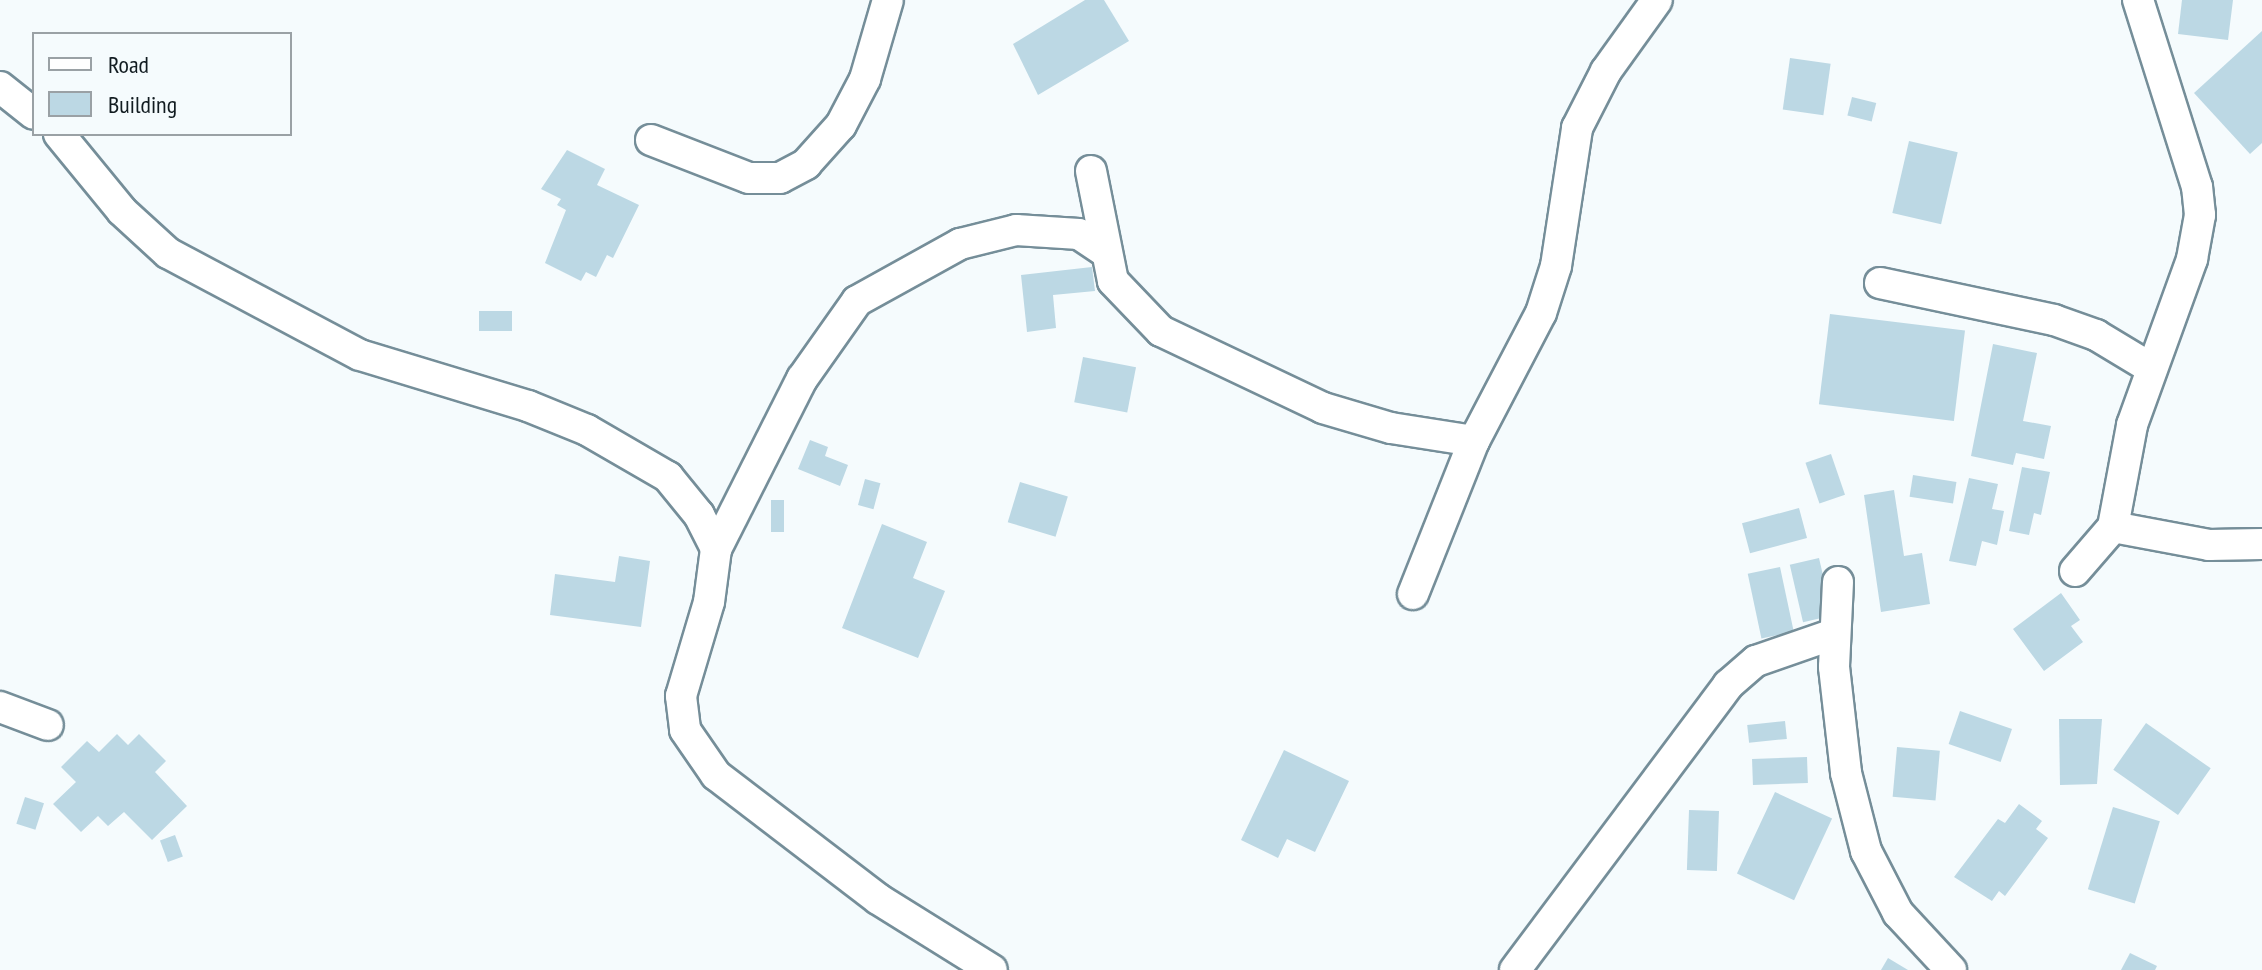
<!DOCTYPE html>
<html>
<head>
<meta charset="utf-8">
<style>
  body { margin:0 }
  #map { position:relative; width:2262px; height:970px; overflow:hidden; background:#f5fbfd; font-family:"PT Sans Narrow",sans-serif }
  div>[style] { position:absolute }
  .building>* { inset:0; background:#bcd8e4; transform-origin:0 0 }
  .roads { filter:drop-shadow(2px 0 #758e99) drop-shadow(-2px 0 #758e99) drop-shadow(0 2px #758e99) drop-shadow(0 -2px #758e99) }
  .minor>* { height:30px; margin:-15px; padding:0 15px; transform-origin:15px; border-radius:15px; background:#fff }
  span { translate:-50% -50%; white-space:nowrap; text-align:center; line-height:1.15; -webkit-text-stroke:8px #f5fbfd; paint-order:stroke }
  .legend { position:absolute; left:32px; top:32px; width:260px; height:104px; box-sizing:border-box; background:#f5fbfd; border:2px solid #9aa1a5; margin:0; padding:10px 14px; list-style:none; font-size:24px; color:#111b20 }
  .legend li { display:flex; align-items:center; gap:16px; height:40px }
  .legend b { width:40px; border:2px solid #9aa1a5 }
</style>
</head>
<body>
<div id="map">
  <div class="building">
    <div style="clip-path:polygon(1085px 0,1104px 0,1129px 41px,1038px 95px,1013px 44px)"></div>
    <div style="clip-path:polygon(2182px 0,2233px 0,2228px 40px,2178px 34px)"></div>
    <div style="clip-path:polygon(2262px 31px,2262px 143px,2250px 154px,2194px 93px)"></div>
    <div style="left:1790px;top:58px;width:41px;height:52px;rotate:8deg"></div>
    <div style="left:1852px;top:97px;width:25px;height:19px;rotate:14deg"></div>
    <div style="left:1909px;top:141px;width:50px;height:74px;rotate:13deg"></div>
    <div style="clip-path:polygon(567px 150px,605px 169px,597px 185px,639px 205px,613px 258px,607px 255px,596px 277px,586px 272px,581px 281px,545px 263px,566px 210px,557px 205px,561px 199px,541px 189px)"></div>
    <div style="clip-path:polygon(1092px 267px,1095px 291px,1053px 295px,1056px 328px,1027px 332px,1021px 275px)"></div>
    <div style="left:479px;top:311px;width:33px;height:20px"></div>
    <div style="left:1830px;top:314px;width:136px;height:91px;rotate:7deg"></div>
    <div style="clip-path:polygon(1993px 344px,2037px 353px,2023px 421px,2051px 426px,2044px 459px,2016px 453px,2013px 465px,1971px 456px)"></div>
    <div style="left:1083px;top:357px;width:54px;height:46px;rotate:11deg"></div>
    <div style="clip-path:polygon(810px 440px,828px 447px,825px 456px,848px 465px,840px 486px,798px 469px)"></div>
    <div style="left:1831px;top:454px;width:43px;height:27px;rotate:71deg"></div>
    <div style="clip-path:polygon(2022px 467px,2050px 472px,2041px 515px,2034px 513px,2029px 535px,2009px 531px)"></div>
    <div style="left:1913px;top:475px;width:44px;height:22px;rotate:9deg"></div>
    <div style="clip-path:polygon(1969px 478px,1998px 484px,1992px 509px,2004px 511px,1997px 545px,1982px 541px,1976px 566px,1949px 561px)"></div>
    <div style="left:865px;top:479px;width:16px;height:27px;rotate:15deg"></div>
    <div style="left:1020px;top:482px;width:50px;height:42px;rotate:17deg"></div>
    <div style="clip-path:polygon(1894px 490px,1904px 556px,1922px 553px,1930px 604px,1881px 612px,1864px 495px)"></div>
    <div style="left:771px;top:500px;width:13px;height:32px"></div>
    <div style="left:1799px;top:508px;width:31px;height:59px;rotate:75deg"></div>
    <div style="clip-path:polygon(882px 524px,927px 542px,913px 578px,945px 591px,918px 658px,842px 628px)"></div>
    <div style="clip-path:polygon(619px 556px,650px 561px,641px 627px,550px 615px,555px 574px,615px 582px)"></div>
    <div style="left:1819px;top:558px;width:59px;height:30px;rotate:77deg"></div>
    <div style="left:1780px;top:567px;width:66px;height:33px;rotate:78deg"></div>
    <div style="clip-path:polygon(2061px 593px,2080px 620px,2071px 626px,2083px 642px,2044px 671px,2013px 629px)"></div>
    <div style="left:1960px;top:711px;width:55px;height:35px;rotate:19deg"></div>
    <div style="clip-path:polygon(2059px 719px,2102px 719px,2097px 784px,2060px 785px)"></div>
    <div style="left:1785px;top:721px;width:18px;height:38px;rotate:84deg"></div>
    <div style="left:2146px;top:723px;width:79px;height:57px;rotate:35deg"></div>
    <div style="clip-path:polygon(117px 734px,128px 745px,139px 734px,166px 761px,155px 772px,187px 806px,152px 840px,124px 812px,108px 826px,98px 816px,81px 832px,53px 804px,76px 782px,61px 767px,87px 741px,99px 752px)"></div>
    <div style="left:1897px;top:747px;width:43px;height:50px;rotate:5deg"></div>
    <div style="clip-path:polygon(1284px 750px,1349px 781px,1315px 852px,1287px 839px,1278px 858px,1241px 840px)"></div>
    <div style="left:1807px;top:757px;width:26px;height:55px;rotate:88deg"></div>
    <div style="left:1775px;top:792px;width:63px;height:90px;rotate:25deg"></div>
    <div style="left:25px;top:797px;width:20px;height:28px;rotate:18deg"></div>
    <div style="clip-path:polygon(2019px 804px,2042px 821px,2036px 829px,2048px 838px,2005px 896px,1999px 891px,1992px 901px,1954px 877px,1998px 819px,2005px 823px)"></div>
    <div style="left:2113px;top:807px;width:49px;height:86px;rotate:17deg"></div>
    <div style="left:1689px;top:810px;width:30px;height:60px;rotate:2deg"></div>
    <div style="left:175px;top:835px;width:23px;height:16px;rotate:70deg"></div>
    <div style="clip-path:polygon(2130px 953px,2157px 966px,2155px 970px,2121px 970px)"></div>
    <div style="clip-path:polygon(1888px 958px,1908px 970px,1881px 970px)"></div>
  </div>
  <div class="roads">
    <div class="minor">
      <div style="left:0;top:87px;width:43px;rotate:38.5deg"></div>
      <div style="left:59px;top:134px;width:99px;rotate:50.7deg"></div>
      <div style="left:122px;top:211px;width:62px;rotate:42.4deg"></div>
      <div style="left:168px;top:253px;width:217px;rotate:28deg"></div>
      <div style="left:360px;top:355px;width:176px;rotate:16.9deg"></div>
      <div style="left:528px;top:406px;width:64px;rotate:22.1deg"></div>
      <div style="left:587px;top:430px;width:94px;rotate:30.1deg"></div>
      <div style="left:668px;top:477px;width:49px;rotate:50.8deg"></div>
      <div style="left:699px;top:515px;width:38px;rotate:63deg"></div>
      <div style="left:716px;top:549px;width:53px;rotate:97.5deg"></div>
      <div style="left:709px;top:602px;width:98px;rotate:106.6deg"></div>
      <div style="left:681px;top:696px;width:34px;rotate:83deg"></div>
      <div style="left:685px;top:730px;width:55px;rotate:55.4deg"></div>
      <div style="left:716px;top:775px;width:204px;rotate:37.4deg"></div>
      <div style="left:878px;top:899px;width:134px;rotate:31.9deg"></div>
      <div style="left:651px;top:140px;width:105px;rotate:21.2deg"></div>
      <div style="left:749px;top:178px;width:31px"></div>
      <div style="left:780px;top:178px;width:30px;rotate:-28deg"></div>
      <div style="left:806px;top:164px;width:52px;rotate:-48.1deg"></div>
      <div style="left:841px;top:125px;width:52px;rotate:-62.4deg"></div>
      <div style="left:865px;top:79px;width:82px;rotate:-73.8deg"></div>
      <div style="left:1091px;top:171px;width:112px;rotate:78.7deg"></div>
      <div style="left:1113px;top:281px;width:69px;rotate:46.2deg"></div>
      <div style="left:1161px;top:331px;width:179px;rotate:25.4deg"></div>
      <div style="left:1323px;top:408px;width:71px;rotate:16.4deg"></div>
      <div style="left:1391px;top:428px;width:84px;rotate:8.9deg"></div>
      <div style="left:1880px;top:283px;width:178px;rotate:12deg"></div>
      <div style="left:2054px;top:320px;width:45px;rotate:19.7deg"></div>
      <div style="left:2096px;top:335px;width:62px;rotate:31.1deg"></div>
      <div style="left:2113px;top:527px;width:98px;rotate:10.6deg"></div>
      <div style="left:2209px;top:545px;width:53px;rotate:-1.1deg"></div>
      <div style="left:716px;top:549px;width:191px;rotate:-63.2deg"></div>
      <div style="left:802px;top:379px;width:95px;rotate:-54.8deg"></div>
      <div style="left:857px;top:301px;width:118px;rotate:-29deg"></div>
      <div style="left:960px;top:244px;width:58px;rotate:-14deg"></div>
      <div style="left:1016px;top:230px;width:63px;rotate:3.6deg"></div>
      <div style="left:1079px;top:234px;width:32px;rotate:34deg"></div>
      <div style="left:2075px;top:571px;width:58px;rotate:-49.2deg"></div>
      <div style="left:2113px;top:527px;width:104px;rotate:-79.4deg"></div>
      <div style="left:2132px;top:425px;width:177px;rotate:-70.1deg"></div>
      <div style="left:2192px;top:259px;width:45px;rotate:-79.7deg"></div>
      <div style="left:2200px;top:215px;width:28px;rotate:-96deg"></div>
      <div style="left:2197px;top:187px;width:196px;rotate:-107.5deg"></div>
      <div style="left:1838px;top:582px;width:85px;rotate:92.7deg"></div>
      <div style="left:1834px;top:667px;width:107px;rotate:83.5deg"></div>
      <div style="left:1846px;top:773px;width:81px;rotate:75.6deg"></div>
      <div style="left:1866px;top:851px;width:70px;rotate:62.7deg"></div>
      <div style="left:1898px;top:913px;width:78px;rotate:47.1deg"></div>
      <div style="left:1413px;top:594px;width:165px;rotate:-68.3deg"></div>
      <div style="left:1474px;top:441px;width:144px;rotate:-62.4deg"></div>
      <div style="left:1541px;top:313px;width:49px;rotate:-72.3deg"></div>
      <div style="left:1556px;top:266px;width:140px;rotate:-81.3deg"></div>
      <div style="left:1577px;top:128px;width:64px;rotate:-63deg"></div>
      <div style="left:1606px;top:71px;width:87px;rotate:-54.3deg"></div>
      <div style="left:0;top:707px;width:51px;rotate:20.6deg"></div>
      <div style="left:1515px;top:970px;width:356px;rotate:-53.2deg"></div>
      <div style="left:1728px;top:685px;width:37px;rotate:-41deg"></div>
      <div style="left:1756px;top:661px;width:79px;rotate:-19.1deg"></div>
    </div>
  </div>
  <ul class="legend">
  <li><b style="height:10px;background:#fff"></b>Road</li>
  <li><b style="height:22px;background:#bcd8e4"></b>Building</li>
  </ul>
</div>
</body>
</html>
